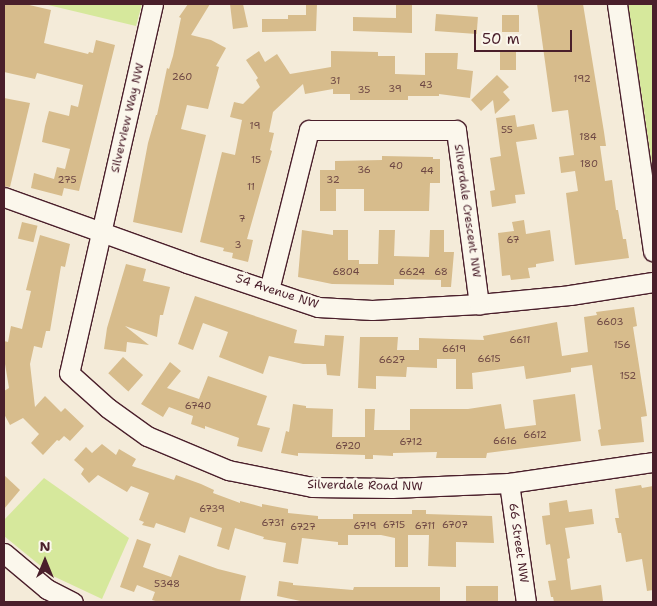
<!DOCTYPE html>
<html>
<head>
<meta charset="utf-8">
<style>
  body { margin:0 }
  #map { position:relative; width:657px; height:606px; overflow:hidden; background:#f4ebd9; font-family:"Shantell Sans",sans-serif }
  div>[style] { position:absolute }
  .green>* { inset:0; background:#d6e89c }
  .building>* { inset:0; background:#d7bc8c; transform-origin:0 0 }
  .roads { filter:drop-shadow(1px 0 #4a1f2b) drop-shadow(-1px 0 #4a1f2b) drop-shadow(0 1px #4a1f2b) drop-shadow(0 -1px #4a1f2b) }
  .minor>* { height:19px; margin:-9.5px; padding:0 9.5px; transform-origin:9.5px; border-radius:9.5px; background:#fbf7ec }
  span { translate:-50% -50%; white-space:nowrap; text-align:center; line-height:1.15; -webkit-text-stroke:5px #fbf7ec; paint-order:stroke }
  .number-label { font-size:10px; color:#6d4643 }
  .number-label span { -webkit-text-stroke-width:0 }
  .street-label { font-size:12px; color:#4a1f2b }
  .frame { position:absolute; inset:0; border:5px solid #4a1f2b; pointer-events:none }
  .north { position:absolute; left:20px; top:536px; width:50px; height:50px; -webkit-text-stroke:4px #fbf7ec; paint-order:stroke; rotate:0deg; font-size:14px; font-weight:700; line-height:20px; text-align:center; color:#4a1f2b }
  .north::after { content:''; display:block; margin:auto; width:18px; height:22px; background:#4a1f2b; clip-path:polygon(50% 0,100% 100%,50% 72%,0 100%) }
  .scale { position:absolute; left:474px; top:30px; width:98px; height:22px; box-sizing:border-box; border:2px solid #4a1f2b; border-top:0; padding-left:6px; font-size:15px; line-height:18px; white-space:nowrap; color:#4a1f2b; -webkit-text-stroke:4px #fbf7ec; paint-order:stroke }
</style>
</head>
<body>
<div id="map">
  <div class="green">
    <div style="clip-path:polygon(44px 4px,142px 4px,136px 26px)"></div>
    <div style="clip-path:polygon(628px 4px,653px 4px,653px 171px)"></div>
    <div style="clip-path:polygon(44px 478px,129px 538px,102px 599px,53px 576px,4px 536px,4px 520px)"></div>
  </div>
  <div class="building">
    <div style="clip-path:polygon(4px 4px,25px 4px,51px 10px,44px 43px,88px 54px,89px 52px,93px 53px,96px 40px,115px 45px,79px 191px,64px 188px,62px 196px,31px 188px,34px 173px,54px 179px,57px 167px,65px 169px,70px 149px,42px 142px,45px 126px,49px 111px,69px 116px,71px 105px,78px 107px,83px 85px,37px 73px,35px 79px,4px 72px)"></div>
    <div style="clip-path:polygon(188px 4px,210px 4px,191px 35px,211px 40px,226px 48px,216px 66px,219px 67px,208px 109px,187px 105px,181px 129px,206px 135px,182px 233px,133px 222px,148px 143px,156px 115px,157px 115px,167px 68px,169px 69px,173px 56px,181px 18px,179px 17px)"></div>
    <div style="clip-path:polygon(230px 4px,243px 4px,248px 27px,233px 29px)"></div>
    <div style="clip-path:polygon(306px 4px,317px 4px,316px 31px,262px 32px,262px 19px,288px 19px,288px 15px,306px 15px)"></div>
    <div style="clip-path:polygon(396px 4px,412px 4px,412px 33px,353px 31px,353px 17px,396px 18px)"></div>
    <div style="clip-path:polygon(537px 4px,583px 4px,604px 132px,606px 146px,600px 146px,605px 181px,612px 180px,616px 210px,618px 210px,623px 239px,626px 239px,629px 258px,575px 265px,566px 193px,578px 191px,575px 171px,561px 173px,559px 157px,574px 155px,568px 110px,552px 112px)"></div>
    <div style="left:436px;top:14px;width:42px;height:17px;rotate:4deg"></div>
    <div style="left:502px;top:15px;width:17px;height:17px"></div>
    <div style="clip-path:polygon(259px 51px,265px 62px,277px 54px,290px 74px,331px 67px,331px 51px,378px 52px,378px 56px,395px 56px,395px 74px,425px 75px,425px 53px,458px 53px,457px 69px,473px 71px,470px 98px,439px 94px,439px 96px,408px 96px,408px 100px,350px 100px,350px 94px,333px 94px,333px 89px,305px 94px,303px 84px,273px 112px,269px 132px,274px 133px,270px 150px,272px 151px,247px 239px,253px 240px,248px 262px,232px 258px,233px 253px,223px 251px,224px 248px,200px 242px,222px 152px,235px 155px,242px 120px,230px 117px,234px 102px,243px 104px,260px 87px,256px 80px,258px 78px,246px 60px)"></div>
    <div style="left:500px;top:52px;width:16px;height:18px"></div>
    <div style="clip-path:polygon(497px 75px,509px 87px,503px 92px,510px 100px,495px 114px,493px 100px,481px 111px,471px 100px)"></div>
    <div style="clip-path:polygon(4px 98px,30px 103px,10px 187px,4px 186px)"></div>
    <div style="clip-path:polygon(515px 115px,517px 127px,534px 124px,537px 139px,516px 142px,525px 194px,515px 195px,516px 203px,492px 207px,490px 191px,495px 190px,490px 158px,501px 156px,496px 118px)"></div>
    <div style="clip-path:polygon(382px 156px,433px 157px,433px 159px,440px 159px,440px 183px,430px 183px,429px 211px,364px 211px,364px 189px,336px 189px,336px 211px,320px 211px,320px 170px,335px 170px,335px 161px,382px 160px)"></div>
    <div style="clip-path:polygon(524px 220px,526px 234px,550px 230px,554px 261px,536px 264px,536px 267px,528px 268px,530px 278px,511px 280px,510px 275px,502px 276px,498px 233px,514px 231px,512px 222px)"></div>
    <div style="left:22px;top:222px;width:16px;height:17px;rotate:14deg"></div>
    <div style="clip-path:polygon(302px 230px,333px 235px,333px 230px,348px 230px,348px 260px,359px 260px,359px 264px,378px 264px,379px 230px,395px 230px,394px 256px,429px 257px,430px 230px,444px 230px,444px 252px,454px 252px,451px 287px,441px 287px,441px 280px,394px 279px,394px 285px,332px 284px,298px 277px)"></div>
    <div style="clip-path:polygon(40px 235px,70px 244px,65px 267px,61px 266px,50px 331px,46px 331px,42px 348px,34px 346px,30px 364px,35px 407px,45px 396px,61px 412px,65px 408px,84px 426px,70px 441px,64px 436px,59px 441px,57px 440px,43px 455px,31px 443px,39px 434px,23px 418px,10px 425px,4px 414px,4px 391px,9px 388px,4px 358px,4px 341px,8px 342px,11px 326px,22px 329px,31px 291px,26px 290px)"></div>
    <div style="clip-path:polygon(126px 264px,146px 269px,143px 281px,170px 287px,163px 315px,160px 315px,157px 337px,125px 326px,149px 345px,127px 342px,126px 352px,104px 349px,107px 328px)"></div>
    <div style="clip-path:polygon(195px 296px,297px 330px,294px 343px,324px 346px,325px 335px,344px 336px,340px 376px,327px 375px,326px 364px,303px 364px,269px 356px,263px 374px,250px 369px,219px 357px,228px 332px,203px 323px,193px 350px,178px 344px)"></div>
    <div style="clip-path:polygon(634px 307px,637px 326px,633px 327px,647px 416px,641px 417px,644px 442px,601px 446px,598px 430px,601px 429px,592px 365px,571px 368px,571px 372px,526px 379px,524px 366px,472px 373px,473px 389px,456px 389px,456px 359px,437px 359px,437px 368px,407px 367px,406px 377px,376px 376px,376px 389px,358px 388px,360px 337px,398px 337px,397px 350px,419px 350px,419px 338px,484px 340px,483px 336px,557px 322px,562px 356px,588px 352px,584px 317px,597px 315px,596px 312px)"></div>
    <div style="left:123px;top:357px;width:27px;height:22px;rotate:42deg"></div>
    <div style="clip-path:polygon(170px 362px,181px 371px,167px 388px,199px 399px,208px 376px,267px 396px,257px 425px,270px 428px,262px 452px,237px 446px,239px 438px,205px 426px,205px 429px,191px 424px,193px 416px,169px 407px,163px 417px,141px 404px)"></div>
    <div style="clip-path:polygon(575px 394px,581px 441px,487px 453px,486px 458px,436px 458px,437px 452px,393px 453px,393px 456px,373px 455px,373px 459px,365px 459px,365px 455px,298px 453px,298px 456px,281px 453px,286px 431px,289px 432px,293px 404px,306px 406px,306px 408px,333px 409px,332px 437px,365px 437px,365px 409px,375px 409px,374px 430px,410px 430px,410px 409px,468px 409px,501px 404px,505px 429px,536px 425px,533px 400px)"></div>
    <div style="clip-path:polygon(102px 444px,116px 455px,119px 449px,136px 459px,132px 466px,174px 480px,176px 475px,201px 484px,214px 490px,213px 493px,240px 503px,240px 501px,262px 507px,262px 504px,288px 509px,288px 513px,318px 516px,318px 519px,353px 519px,353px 514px,412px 514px,412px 510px,426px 510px,426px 514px,492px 516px,494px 543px,456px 542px,456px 567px,428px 566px,429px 535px,408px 535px,408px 567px,395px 567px,395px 538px,381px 535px,348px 535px,348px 545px,338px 545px,338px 542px,302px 538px,298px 564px,283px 562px,286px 543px,263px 539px,264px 537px,235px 528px,229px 550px,217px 546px,222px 528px,190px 517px,185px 533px,156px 523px,154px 528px,142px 525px,144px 522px,139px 520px,149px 493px,131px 486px,127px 492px,98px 475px,89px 483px,81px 474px,84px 469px,74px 460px,86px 447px,92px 453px)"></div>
    <div style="clip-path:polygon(4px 475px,20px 490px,4px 509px)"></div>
    <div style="clip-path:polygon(641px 485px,642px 488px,653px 486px,653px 590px,647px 591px,642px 559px,626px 562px,621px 533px,618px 533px,615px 518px,619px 518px,615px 489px)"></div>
    <div style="clip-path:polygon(567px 500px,569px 512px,592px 509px,594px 524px,565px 528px,570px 558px,567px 559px,571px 590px,601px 585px,603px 601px,554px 602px,553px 597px,551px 597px,548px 581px,556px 580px,550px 544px,546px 545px,542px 516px,550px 515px,549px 503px)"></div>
    <div style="clip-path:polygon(137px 539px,151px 544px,143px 567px,171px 577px,179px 555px,218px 569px,246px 576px,240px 602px,159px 602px,152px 600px,155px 592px,137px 585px,134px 592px,120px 587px)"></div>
    <div style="clip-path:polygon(279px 581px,293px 583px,293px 585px,353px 590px,354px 587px,440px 587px,440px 602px,305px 602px,277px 596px)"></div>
    <div style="left:498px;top:586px;width:16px;height:32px;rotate:90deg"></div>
  </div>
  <div class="roads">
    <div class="minor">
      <div style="left:153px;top:4px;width:378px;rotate:102.8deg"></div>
      <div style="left:69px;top:373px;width:52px;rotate:41.9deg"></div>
      <div style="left:108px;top:408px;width:48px;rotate:35.7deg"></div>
      <div style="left:147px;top:436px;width:88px;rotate:22.8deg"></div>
      <div style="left:228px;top:470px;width:86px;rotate:11.4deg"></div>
      <div style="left:312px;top:487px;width:80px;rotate:0.7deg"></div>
      <div style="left:392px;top:488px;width:117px;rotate:-2.4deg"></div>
      <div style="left:509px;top:483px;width:146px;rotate:-8.3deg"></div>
      <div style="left:617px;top:4px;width:250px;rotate:81.7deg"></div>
      <div style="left:4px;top:197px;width:195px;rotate:19.8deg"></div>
      <div style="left:187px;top:263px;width:138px;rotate:18.6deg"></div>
      <div style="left:318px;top:307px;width:54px;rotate:3.2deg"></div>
      <div style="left:372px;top:310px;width:107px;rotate:-3.2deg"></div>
      <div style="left:479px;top:304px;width:91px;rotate:-5.6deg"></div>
      <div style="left:570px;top:295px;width:84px;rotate:-8.9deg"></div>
      <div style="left:269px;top:290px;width:165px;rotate:-76deg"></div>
      <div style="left:309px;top:130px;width:147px"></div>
      <div style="left:456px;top:130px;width:176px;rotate:82.5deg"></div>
      <div style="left:509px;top:483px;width:120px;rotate:81.9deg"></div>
      <div style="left:4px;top:553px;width:56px;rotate:39.9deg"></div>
      <div style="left:47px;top:589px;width:29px;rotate:27deg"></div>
    </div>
  </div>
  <div class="number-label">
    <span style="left:182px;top:77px">260</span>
    <span style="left:582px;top:79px">192</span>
    <span style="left:335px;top:81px">31</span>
    <span style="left:426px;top:85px">43</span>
    <span style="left:395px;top:89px">39</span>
    <span style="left:364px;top:90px">35</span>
    <span style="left:255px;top:126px">19</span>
    <span style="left:507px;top:130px">55</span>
    <span style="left:588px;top:137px">184</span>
    <span style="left:256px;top:160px">15</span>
    <span style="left:589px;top:164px">180</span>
    <span style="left:396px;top:166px">40</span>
    <span style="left:364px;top:170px">36</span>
    <span style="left:427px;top:171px">44</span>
    <span style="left:67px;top:180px">275</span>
    <span style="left:333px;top:180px">32</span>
    <span style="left:251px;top:187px">11</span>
    <span style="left:242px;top:219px">7</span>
    <span style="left:513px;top:240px">67</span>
    <span style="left:238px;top:245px">3</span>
    <span style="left:346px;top:272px">6804</span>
    <span style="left:412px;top:272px">6624</span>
    <span style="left:441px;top:272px">68</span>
    <span style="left:610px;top:322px">6603</span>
    <span style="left:520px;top:340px">6611</span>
    <span style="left:622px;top:345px">156</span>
    <span style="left:454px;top:349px">6619</span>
    <span style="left:489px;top:359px">6615</span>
    <span style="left:392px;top:360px">6627</span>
    <span style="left:628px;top:376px">152</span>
    <span style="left:198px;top:406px">6740</span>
    <span style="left:535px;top:435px">6612</span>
    <span style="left:505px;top:441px">6616</span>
    <span style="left:411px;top:442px">6712</span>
    <span style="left:348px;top:446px">6720</span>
    <span style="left:212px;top:509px">6739</span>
    <span style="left:273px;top:523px">6731</span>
    <span style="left:394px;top:525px">6715</span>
    <span style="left:455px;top:525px">6707</span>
    <span style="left:365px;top:526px">6719</span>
    <span style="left:425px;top:526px">6711</span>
    <span style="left:303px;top:527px">6727</span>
    <span style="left:167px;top:584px">5348</span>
  </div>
  <div class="street-label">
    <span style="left:128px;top:118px;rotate:-77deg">Silverview Way NW</span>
    <span style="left:467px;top:211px;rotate:82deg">Silverdale Crescent NW</span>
    <span style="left:277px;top:292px;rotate:18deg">54 Avenue NW</span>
    <span style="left:365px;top:486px;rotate:1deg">Silverdale Road NW</span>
    <span style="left:518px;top:543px;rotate:82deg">66 Street NW</span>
  </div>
  <div class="frame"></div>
  <div class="north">N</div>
  <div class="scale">50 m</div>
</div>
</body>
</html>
